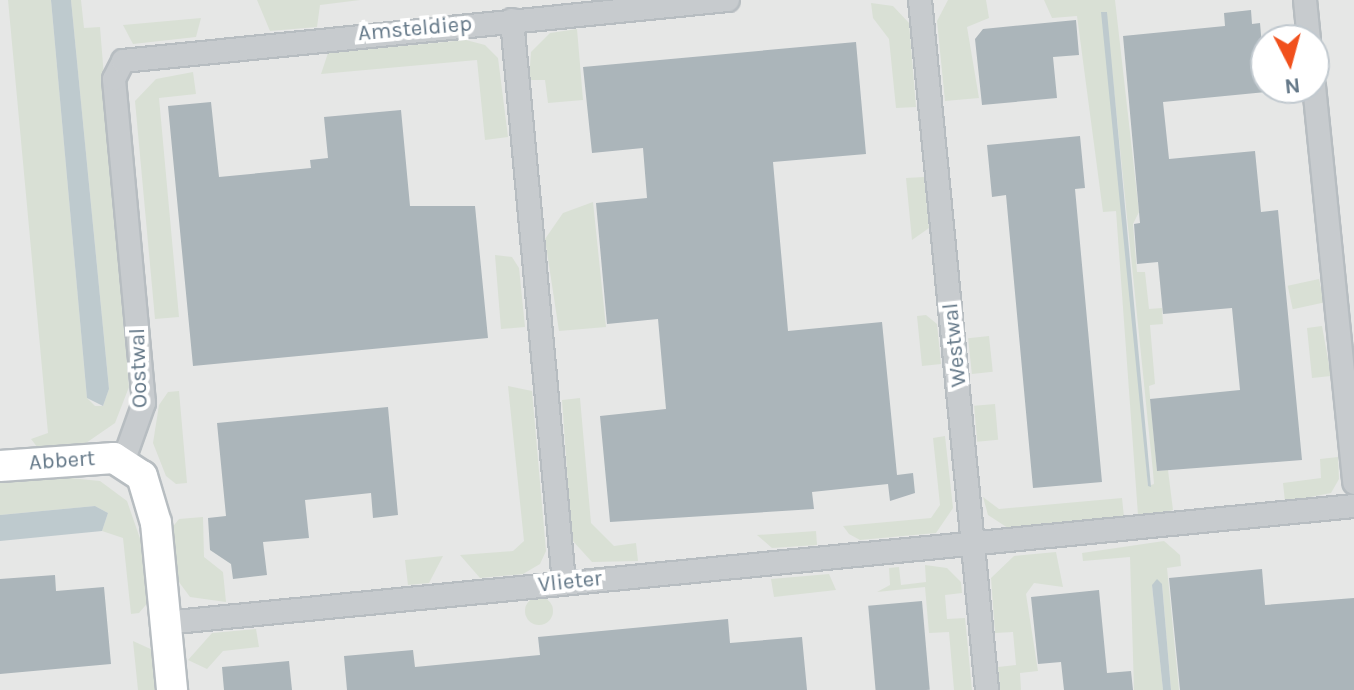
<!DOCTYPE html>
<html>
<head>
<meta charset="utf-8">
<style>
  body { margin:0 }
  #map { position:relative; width:1354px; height:690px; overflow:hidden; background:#f8f8f5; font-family:Karla,sans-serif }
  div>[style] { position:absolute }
  .built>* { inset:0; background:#e6e7e6 }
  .green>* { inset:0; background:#d9e0d5; transform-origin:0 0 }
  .round { border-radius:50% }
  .water>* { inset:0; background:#becace }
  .building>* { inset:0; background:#abb5ba; transform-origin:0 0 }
  .roads { filter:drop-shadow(2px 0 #b7bdc1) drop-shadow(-2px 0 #b7bdc1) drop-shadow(0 2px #b7bdc1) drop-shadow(0 -2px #b7bdc1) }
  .street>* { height:22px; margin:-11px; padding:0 11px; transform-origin:11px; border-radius:11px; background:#c7cbce }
  .secondary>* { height:30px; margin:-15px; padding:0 15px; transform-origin:15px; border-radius:15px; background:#fff }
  span { translate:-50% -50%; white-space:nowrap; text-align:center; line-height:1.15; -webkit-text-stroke:8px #fff; paint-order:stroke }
  .street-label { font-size:22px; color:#647888 }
  .north { position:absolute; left:1250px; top:24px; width:80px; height:80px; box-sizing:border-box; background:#fff; border:2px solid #c1c9cf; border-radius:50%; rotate:174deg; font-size:22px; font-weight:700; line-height:32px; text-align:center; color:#647888 }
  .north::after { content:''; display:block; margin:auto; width:28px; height:36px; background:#f1501c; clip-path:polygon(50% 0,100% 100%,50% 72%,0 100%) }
</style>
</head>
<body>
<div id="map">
  <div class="built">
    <div style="clip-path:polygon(evenodd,0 0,1354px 0,1354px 690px,0 690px,0 0,1266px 40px,1314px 40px,1314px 88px,1266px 88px,1266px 40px)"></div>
  </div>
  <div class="green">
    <div style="clip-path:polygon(8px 0,51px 0,87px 398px,95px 406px,103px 406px,109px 389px,71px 0,81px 0,84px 28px,100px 27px,129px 387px,115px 423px,86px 443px,38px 448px,31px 439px,48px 433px)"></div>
    <div style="clip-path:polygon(257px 0,360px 0,320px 5px,317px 27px,270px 31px)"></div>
    <div style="clip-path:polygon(948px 0,986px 0,989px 18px,967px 27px,979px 98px,945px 101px,937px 21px)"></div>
    <div style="clip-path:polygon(evenodd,1044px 0,1115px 0,1139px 212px,1133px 224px,1137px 272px,1145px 272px,1149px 309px,1162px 308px,1163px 324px,1150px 325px,1155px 384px,1149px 386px,1157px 471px,1168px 470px,1173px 510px,1161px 514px,1138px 515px,1116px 211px,1103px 212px,1077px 16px,1052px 18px,1044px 0,1106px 11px,1153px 472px,1154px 484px,1148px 486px,1106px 11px)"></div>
    <div style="clip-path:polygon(871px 3px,893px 6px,909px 23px,916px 107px,896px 108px,889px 39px,873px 18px)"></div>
    <div style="clip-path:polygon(201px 18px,196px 37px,133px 44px,123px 25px)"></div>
    <div style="clip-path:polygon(577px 29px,583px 100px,548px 103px,545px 80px,529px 80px,531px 52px,550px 33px)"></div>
    <div style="clip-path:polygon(466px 40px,485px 45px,498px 58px,508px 137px,485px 140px,477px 60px,321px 74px,328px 53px)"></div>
    <div style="clip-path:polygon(193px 72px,196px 94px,159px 98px,179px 317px,155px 319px,135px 101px,156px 79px)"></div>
    <div style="clip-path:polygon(924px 177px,929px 228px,912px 240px,906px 178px)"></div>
    <div style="clip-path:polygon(593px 202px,606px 327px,559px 331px,545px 239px,563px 213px)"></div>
    <div style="clip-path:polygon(495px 255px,512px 257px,519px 268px,525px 327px,501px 329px)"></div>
    <div style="left:1319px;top:279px;width:24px;height:32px;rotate:78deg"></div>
    <div style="clip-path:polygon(926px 315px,937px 324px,941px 364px,922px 366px,917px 316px)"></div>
    <div style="clip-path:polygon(1322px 326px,1331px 376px,1312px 378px,1307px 328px)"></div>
    <div style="left:989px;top:336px;width:36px;height:21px;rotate:84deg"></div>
    <div style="clip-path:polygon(508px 386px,532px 391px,546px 551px,540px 564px,523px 574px,480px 578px,460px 555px,513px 551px,524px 541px)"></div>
    <div style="clip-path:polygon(179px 391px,187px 483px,176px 484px,166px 476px,153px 443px,159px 405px,168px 392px)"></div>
    <div style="clip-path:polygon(580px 398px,591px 523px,614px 546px,636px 543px,638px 561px,592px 562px,572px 540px,562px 400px)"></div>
    <div style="left:995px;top:404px;width:36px;height:21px;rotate:85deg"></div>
    <div style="clip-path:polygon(945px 436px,953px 508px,936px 533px,860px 540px,849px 534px,843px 526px,931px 518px,940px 505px,933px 438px)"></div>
    <div style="clip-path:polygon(1338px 457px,1339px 479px,1331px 493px,1285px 502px,1283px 483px,1321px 478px,1320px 459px)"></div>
    <div style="clip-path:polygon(51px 476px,100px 481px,127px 501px,144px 550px,150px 600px,139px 613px,131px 614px,123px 538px,102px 531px,108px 513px,95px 506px,0 515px,0 480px)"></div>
    <div style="clip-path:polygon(983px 497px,999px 509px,1122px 498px,1124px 517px,1008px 528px,988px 515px)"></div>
    <div style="clip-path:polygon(203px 517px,204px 557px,223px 572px,226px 602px,190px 597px,176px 578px,171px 529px,179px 519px)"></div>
    <div style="clip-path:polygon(816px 531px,817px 545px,772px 548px,757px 535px)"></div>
    <div style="clip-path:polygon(1164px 541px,1180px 555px,1181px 566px,1167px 568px,1179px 690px,1171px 690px,1162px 584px,1152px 585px,1163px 690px,1134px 690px,1130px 557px,1083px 561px,1082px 553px)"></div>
    <div style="clip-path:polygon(1056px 552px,1063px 587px,1034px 583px,1026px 594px,1038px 671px,1020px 673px,1021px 690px,1000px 690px,998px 667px,1016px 665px,1013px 632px,995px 633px,991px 578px,1014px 556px)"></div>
    <div style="clip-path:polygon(443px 556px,429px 583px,408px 585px,405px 560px)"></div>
    <div style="clip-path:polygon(925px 565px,947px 568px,961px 582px,962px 593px,945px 595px,947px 619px,965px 618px,972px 690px,954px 690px,949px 632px,929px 633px,925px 587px,877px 592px,890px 585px,889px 568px,899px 567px,901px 585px,926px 582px)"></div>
    <div style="clip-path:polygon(829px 574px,836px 590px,774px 597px,771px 579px)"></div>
    <div class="round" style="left:525px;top:597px;width:28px;height:28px"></div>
    <div style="clip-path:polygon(256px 629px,259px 647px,223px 651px,207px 669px,188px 660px,212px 633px)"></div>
    <div style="clip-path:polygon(133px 641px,155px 651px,158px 690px,138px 690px)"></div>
  </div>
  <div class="water">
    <div style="clip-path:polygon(51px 0,71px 0,109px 389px,103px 406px,87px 398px)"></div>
    <div style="clip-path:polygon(1101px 12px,1107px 12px,1151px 487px,1148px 486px)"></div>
    <div style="clip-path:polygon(95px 506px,108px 513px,102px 531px,0 541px,0 515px)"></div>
    <div style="clip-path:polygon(1157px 579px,1162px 584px,1171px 690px,1163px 690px,1152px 585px)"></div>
  </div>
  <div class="building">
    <div style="clip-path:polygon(1251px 10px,1252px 24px,1260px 23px,1266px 92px,1163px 102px,1169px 159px,1255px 151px,1261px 212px,1278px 210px,1302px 460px,1157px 471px,1150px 399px,1240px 390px,1232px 308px,1163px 314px,1158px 262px,1137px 264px,1134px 224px,1140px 223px,1123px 36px,1225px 26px,1224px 13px)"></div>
    <div style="clip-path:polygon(1076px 20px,1079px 55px,1053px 57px,1057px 98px,982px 105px,975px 39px,983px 29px)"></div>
    <div style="clip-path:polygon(856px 42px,866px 154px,773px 162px,788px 331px,882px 322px,897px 475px,913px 473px,915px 493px,890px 501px,888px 484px,812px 492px,814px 509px,610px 522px,600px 416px,666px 409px,658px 319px,607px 324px,596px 203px,647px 198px,643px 148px,592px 153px,583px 67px)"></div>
    <div style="clip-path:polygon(211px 102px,219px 177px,311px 168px,310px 160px,328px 158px,324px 117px,401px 110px,410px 206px,475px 206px,488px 338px,193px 366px,168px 106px)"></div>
    <div style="clip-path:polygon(1080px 136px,1085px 188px,1075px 189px,1102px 482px,1033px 488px,1006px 195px,992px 197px,987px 145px)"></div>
    <div style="clip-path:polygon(388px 407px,398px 515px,373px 518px,371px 493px,305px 500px,309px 538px,263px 542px,267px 575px,233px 579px,231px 564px,210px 550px,208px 518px,226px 516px,217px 423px)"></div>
    <div style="clip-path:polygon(1262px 569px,1265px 605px,1354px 598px,1354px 690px,1180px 690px,1169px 578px)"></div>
    <div style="clip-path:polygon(55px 575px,56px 591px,104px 587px,111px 664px,0 674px,0 579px)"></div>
    <div style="clip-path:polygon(1099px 590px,1107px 673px,1131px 671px,1133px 690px,1064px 690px,1061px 662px,1038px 664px,1031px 597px)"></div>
    <div style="left:922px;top:601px;width:89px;height:54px;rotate:85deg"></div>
    <div style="clip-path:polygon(728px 619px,730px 643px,802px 637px,807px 690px,347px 690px,344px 656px,413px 650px,415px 667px,540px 655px,538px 637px)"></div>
    <div style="clip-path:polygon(289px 661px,292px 690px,224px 690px,222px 667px)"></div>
  </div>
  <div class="roads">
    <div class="street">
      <div style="left:920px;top:0;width:693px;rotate:84.45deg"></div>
      <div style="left:1305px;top:0;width:40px;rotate:84.3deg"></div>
      <div style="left:512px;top:20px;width:565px;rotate:84.72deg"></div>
      <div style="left:1314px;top:86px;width:399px;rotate:84.2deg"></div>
      <div style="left:123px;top:462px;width:63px;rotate:-70.4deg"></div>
      <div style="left:144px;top:403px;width:325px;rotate:-95.3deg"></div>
      <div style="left:114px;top:79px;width:20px;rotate:-63deg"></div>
      <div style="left:123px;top:61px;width:608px;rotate:-5.76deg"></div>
      <div style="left:165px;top:623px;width:1195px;rotate:-5.62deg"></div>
    </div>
    <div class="secondary">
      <div style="left:0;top:466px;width:114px;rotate:-4deg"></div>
      <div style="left:114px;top:458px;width:33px;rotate:33deg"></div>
      <div style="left:142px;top:476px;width:49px;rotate:73.4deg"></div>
      <div style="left:156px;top:523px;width:168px;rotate:84.5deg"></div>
    </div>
  </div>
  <div class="street-label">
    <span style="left:415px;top:29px;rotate:-5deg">Amsteldiep</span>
    <span style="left:955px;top:345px;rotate:-96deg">Westwal</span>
    <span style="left:139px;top:368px;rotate:-92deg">Oostwal</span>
    <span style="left:62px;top:461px;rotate:-4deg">Abbert</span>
    <span style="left:570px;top:582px;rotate:-6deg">Vlieter</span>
  </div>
  <div class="north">N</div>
</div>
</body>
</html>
